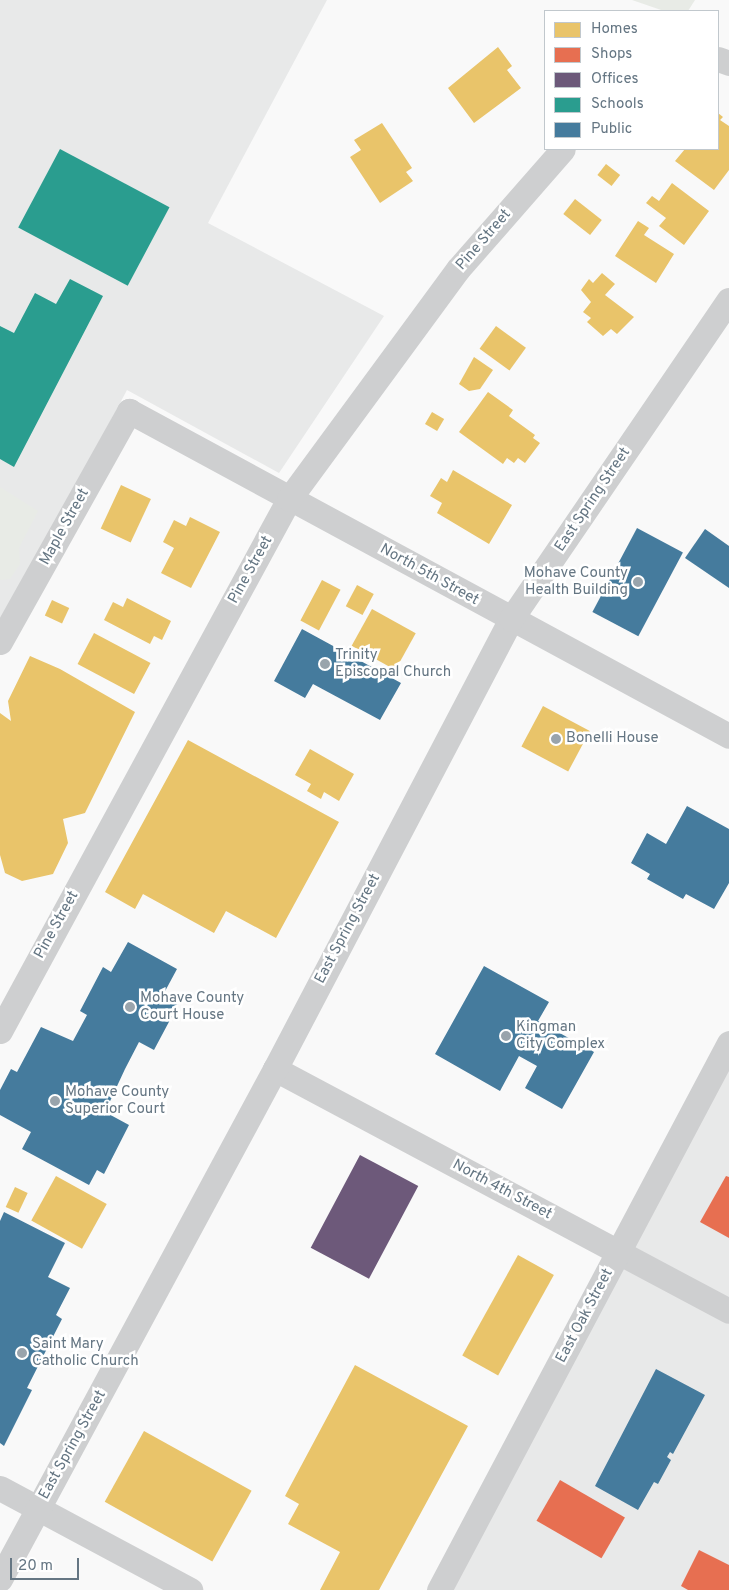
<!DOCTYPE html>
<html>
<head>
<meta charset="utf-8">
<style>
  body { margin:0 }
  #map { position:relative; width:729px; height:1590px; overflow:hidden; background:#f9f9f9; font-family:Overpass,sans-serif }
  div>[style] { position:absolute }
  .built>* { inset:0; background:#e8e9e9 }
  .green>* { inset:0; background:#e8ebe6 }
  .homes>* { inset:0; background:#e9c46a; transform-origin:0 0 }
  .shops>* { inset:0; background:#e76f51; transform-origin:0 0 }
  .offices>* { inset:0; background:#6d597a; transform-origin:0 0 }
  .schools>* { inset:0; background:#2a9d8f; transform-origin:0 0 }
  .public>* { inset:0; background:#457b9d; transform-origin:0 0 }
  .minor>* { height:25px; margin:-12.5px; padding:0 12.5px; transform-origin:12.5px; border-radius:12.5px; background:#cecfd0 }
  .dots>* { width:14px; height:14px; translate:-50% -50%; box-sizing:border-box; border:2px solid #fff; border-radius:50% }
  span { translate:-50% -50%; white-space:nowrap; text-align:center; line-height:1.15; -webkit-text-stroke:5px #fff; paint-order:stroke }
  .street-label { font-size:15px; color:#657683 }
  .poi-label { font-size:15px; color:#657683 }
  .right { translate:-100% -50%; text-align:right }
  .left { translate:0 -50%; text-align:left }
  .legend { position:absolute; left:544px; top:10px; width:175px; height:140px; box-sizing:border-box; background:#fff; border:1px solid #c1c8cd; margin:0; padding:6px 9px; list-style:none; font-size:15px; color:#657683 }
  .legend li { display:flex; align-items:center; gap:10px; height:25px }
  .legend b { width:25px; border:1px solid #c1c8cd }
  .scale { position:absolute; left:10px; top:1558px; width:69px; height:22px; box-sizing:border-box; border:2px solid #657683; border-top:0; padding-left:6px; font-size:15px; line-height:18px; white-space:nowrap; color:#657683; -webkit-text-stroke:4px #fff; paint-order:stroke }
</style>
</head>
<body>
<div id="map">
  <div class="built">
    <div style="clip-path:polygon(0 0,327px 0,208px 223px,384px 316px,279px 473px,127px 390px,0 627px)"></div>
    <div style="clip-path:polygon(729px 1042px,729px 1590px,439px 1590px)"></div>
  </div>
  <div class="green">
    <div style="clip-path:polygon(632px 0,695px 0,688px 11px,664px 11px)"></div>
    <div style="clip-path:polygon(0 487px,38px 511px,19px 548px,20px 564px,10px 579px,0 580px)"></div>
  </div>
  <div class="homes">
    <div style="clip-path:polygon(498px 47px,512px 66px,507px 70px,521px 88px,474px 123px,448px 88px)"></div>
    <div style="clip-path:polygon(718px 113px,723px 117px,720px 120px,729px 126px,729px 170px,714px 190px,675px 161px,685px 149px,718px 149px)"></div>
    <div style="clip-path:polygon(382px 123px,412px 168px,406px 172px,413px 181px,380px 203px,350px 157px,361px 150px,354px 140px)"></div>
    <div style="left:606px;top:164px;width:18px;height:14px;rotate:38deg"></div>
    <div style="clip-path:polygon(672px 183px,709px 211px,684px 245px,659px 226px,666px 218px,646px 203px,652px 196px,659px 201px)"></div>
    <div style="left:575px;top:199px;width:34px;height:19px;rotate:38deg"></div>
    <div style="clip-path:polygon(638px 221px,649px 228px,644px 235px,674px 254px,656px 283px,615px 256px)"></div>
    <div style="clip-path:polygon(602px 273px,615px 284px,605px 295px,634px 317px,617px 334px,611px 329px,603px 336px,587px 322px,591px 318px,583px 312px,591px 302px,581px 290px,589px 279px,593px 283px)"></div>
    <div style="left:496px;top:326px;width:37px;height:28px;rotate:36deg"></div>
    <div style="clip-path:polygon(474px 357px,493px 370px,480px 389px,469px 391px,459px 384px)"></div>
    <div style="clip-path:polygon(488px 392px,513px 410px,509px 416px,535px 435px,533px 438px,540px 443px,525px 463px,518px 458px,514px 463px,507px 458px,503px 464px,459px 432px)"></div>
    <div style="left:432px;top:412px;width:14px;height:14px;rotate:30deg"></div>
    <div style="clip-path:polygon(453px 470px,512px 505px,489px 544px,437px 513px,442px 503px,430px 496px,441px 478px,447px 482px)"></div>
    <div style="left:121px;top:485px;width:33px;height:48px;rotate:25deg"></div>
    <div style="clip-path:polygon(190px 517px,220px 532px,191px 588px,161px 573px,174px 548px,163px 542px,174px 520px,186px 526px)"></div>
    <div style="left:322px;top:580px;width:21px;height:46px;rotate:28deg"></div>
    <div style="left:357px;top:585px;width:19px;height:24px;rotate:28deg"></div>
    <div style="clip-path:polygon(127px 598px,171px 621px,162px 640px,154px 636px,150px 644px,104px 620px,113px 602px,123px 607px)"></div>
    <div style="left:52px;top:600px;width:19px;height:17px;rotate:25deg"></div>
    <div style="left:372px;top:609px;width:50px;height:42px;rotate:29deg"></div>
    <div style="left:94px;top:633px;width:64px;height:35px;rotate:28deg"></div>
    <div style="clip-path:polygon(30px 656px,60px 669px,135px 712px,85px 813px,63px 819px,68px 843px,53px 874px,22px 881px,5px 873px,0 855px,0 713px,11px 721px,8px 701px)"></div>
    <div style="left:543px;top:706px;width:53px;height:46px;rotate:28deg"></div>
    <div style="clip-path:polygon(188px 740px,339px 822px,276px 938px,226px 911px,214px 933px,143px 894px,135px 909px,105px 892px)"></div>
    <div style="clip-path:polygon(310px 749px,354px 774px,339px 801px,324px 792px,321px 799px,307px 791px,311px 784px,295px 775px)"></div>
    <div style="left:56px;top:1176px;width:58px;height:51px;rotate:29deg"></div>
    <div style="left:15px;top:1187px;width:14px;height:22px;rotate:25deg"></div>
    <div style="left:518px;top:1255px;width:41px;height:115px;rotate:29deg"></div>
    <div style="clip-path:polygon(355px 1365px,468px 1426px,379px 1590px,320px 1590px,340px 1552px,288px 1524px,299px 1504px,285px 1496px)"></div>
    <div style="left:144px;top:1431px;width:123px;height:81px;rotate:29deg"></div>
  </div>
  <div class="shops">
    <div style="clip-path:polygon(726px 1176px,729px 1177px,729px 1238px,700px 1222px)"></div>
    <div style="left:560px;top:1480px;width:75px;height:47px;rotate:30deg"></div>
    <div style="clip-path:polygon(699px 1550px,729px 1565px,729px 1590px,688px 1590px,681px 1586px)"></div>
  </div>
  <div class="offices">
    <div style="left:360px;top:1155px;width:66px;height:105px;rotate:28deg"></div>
  </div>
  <div class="schools">
    <div style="left:60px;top:149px;width:124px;height:89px;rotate:28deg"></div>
    <div style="clip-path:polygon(70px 279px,103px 296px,14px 467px,0 459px,0 326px,14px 333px,35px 293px,56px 304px)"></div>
  </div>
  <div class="public">
    <div style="left:637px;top:528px;width:52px;height:95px;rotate:28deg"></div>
    <div style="clip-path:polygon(705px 529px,729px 546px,729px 588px,685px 558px)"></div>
    <div style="clip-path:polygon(302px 629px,401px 683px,380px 720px,313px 684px,305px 698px,274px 681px)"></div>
    <div style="clip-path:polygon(687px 806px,729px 829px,729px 883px,714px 909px,686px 894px,683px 899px,647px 879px,650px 874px,631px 863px,647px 833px,666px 844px)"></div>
    <div style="clip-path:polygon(128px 942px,177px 969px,163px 995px,179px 1003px,154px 1050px,139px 1042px,125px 1069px,105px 1112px,129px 1125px,104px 1174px,97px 1170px,89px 1185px,22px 1149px,31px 1132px,0 1115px,0 1090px,11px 1069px,17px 1072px,41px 1027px,73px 1041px,87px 1015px,80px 1011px,103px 967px,111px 972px)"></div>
    <div style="clip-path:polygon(484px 966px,549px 1002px,538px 1021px,594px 1052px,562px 1109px,525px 1088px,537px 1066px,519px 1056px,500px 1091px,435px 1054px)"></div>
    <div style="clip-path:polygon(4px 1212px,65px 1243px,48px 1277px,70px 1288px,56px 1315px,62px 1319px,27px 1388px,32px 1390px,4px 1446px,0 1443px,0 1221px)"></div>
    <div style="clip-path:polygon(656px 1369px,705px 1395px,673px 1454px,670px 1452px,667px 1457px,671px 1460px,658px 1484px,654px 1482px,638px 1510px,595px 1486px)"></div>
  </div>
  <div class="minor">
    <div style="left:718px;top:59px;width:12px;rotate:20deg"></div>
    <div style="left:0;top:642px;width:265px;rotate:-60.8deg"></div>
    <div style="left:129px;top:411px;width:682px;rotate:28.44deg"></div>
    <div style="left:0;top:1031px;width:605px;rotate:-61.49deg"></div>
    <div style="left:289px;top:499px;width:285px;rotate:-53.7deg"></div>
    <div style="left:458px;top:269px;width:159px;rotate:-48.8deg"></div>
    <div style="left:275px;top:1069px;width:514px;rotate:28.06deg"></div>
    <div style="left:0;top:1488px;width:216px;rotate:28.2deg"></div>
    <div style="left:0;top:1579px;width:579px;rotate:-61.67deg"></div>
    <div style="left:275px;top:1069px;width:508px;rotate:-62.33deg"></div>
    <div style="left:511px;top:619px;width:386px;rotate:-55.7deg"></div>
    <div style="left:439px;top:1590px;width:619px;rotate:-62.07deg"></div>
  </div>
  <div class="dots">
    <div style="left:638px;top:582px;background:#99a4ac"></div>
    <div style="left:325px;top:664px;background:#99a4ac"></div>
    <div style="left:556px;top:739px;background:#99a4ac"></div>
    <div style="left:130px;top:1007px;background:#99a4ac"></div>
    <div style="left:506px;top:1036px;background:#99a4ac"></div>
    <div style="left:55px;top:1101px;background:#99a4ac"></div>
    <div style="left:22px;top:1353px;background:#99a4ac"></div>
  </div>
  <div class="street-label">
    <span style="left:484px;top:240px;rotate:-49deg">Pine Street</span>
    <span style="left:593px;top:500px;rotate:-56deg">East Spring Street</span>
    <span style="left:65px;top:527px;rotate:-61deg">Maple Street</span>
    <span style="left:251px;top:570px;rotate:-61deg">Pine Street</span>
    <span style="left:429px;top:575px;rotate:29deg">North 5th Street</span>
    <span style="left:57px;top:925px;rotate:-61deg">Pine Street</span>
    <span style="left:348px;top:929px;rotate:-62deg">East Spring Street</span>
    <span style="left:502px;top:1190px;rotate:28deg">North 4th Street</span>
    <span style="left:585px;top:1316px;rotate:-62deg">East Oak Street</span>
    <span style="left:73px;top:1445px;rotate:-61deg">East Spring Street</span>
  </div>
  <div class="poi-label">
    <span class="right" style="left:628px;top:582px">Mohave County<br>Health Building</span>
    <span class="left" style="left:335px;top:664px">Trinity<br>Episcopal Church</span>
    <span class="left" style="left:566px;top:739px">Bonelli House</span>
    <span class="left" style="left:140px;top:1007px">Mohave County<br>Court House</span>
    <span class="left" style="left:516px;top:1036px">Kingman<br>City Complex</span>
    <span class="left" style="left:65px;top:1101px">Mohave County<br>Superior Court</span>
    <span class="left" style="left:32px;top:1353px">Saint Mary<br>Catholic Church</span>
  </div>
  <ul class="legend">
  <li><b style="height:14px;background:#e9c46a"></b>Homes</li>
  <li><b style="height:14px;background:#e76f51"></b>Shops</li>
  <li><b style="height:14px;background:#6d597a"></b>Offices</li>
  <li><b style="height:14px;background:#2a9d8f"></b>Schools</li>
  <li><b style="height:14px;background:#457b9d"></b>Public</li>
  </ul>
  <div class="scale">20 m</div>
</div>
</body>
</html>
